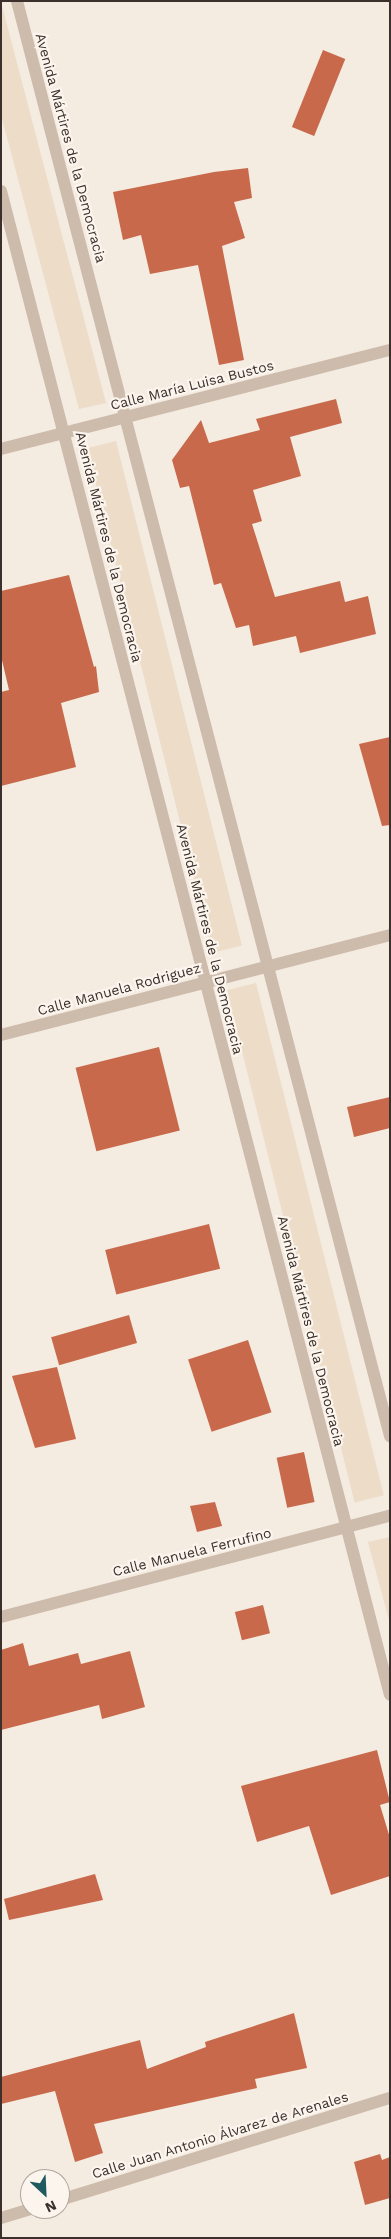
<!DOCTYPE html>
<html>
<head>
<meta charset="utf-8">
<style>
  body { margin:0 }
  #map { position:relative; width:391px; height:2239px; overflow:hidden; background:#f4ebe1; font-family:"Work Sans",sans-serif }
  div>[style] { position:absolute }
  .plaza>* { inset:0; background:#ecdcc8; transform-origin:0 0 }
  .building>* { inset:0; background:#c8694b; transform-origin:0 0 }
  .minor>* { height:12px; margin:-6px; padding:0 6px; transform-origin:6px; border-radius:6px; background:#cdbbac }
  span { translate:-50% -50%; white-space:nowrap; text-align:center; line-height:1.15; -webkit-text-stroke:4.5px #fbf5ee; paint-order:stroke }
  .street-label { font-size:14px; color:#3b302b }
  .frame { position:absolute; inset:0; border:2px solid #3b302b; pointer-events:none }
  .north { position:absolute; left:20px; top:2169px; width:50px; height:50px; box-sizing:border-box; background:#fbf5ee; border:1px solid #aea6a0; border-radius:50%; rotate:155deg; font-size:14px; font-weight:700; line-height:20px; text-align:center; color:#3b302b }
  .north::after { content:''; display:block; margin:auto; width:18px; height:22px; background:#1f5a5e; clip-path:polygon(50% 0,100% 100%,50% 72%,0 100%) }
</style>
</head>
<body>
<div id="map">
  <div class="plaza">
    <div style="clip-path:polygon(1px 2px,106px 403px,79px 409px,1px 115px)"></div>
    <div style="left:116px;top:441px;width:520px;height:30px;rotate:76deg"></div>
    <div style="left:256px;top:983px;width:528px;height:30px;rotate:76deg"></div>
    <div style="clip-path:polygon(390px 1537px,390px 1624px,368px 1542px)"></div>
  </div>
  <div class="building">
    <div style="left:323px;top:50px;width:24px;height:83px;rotate:22deg"></div>
    <div style="clip-path:polygon(248px 168px,252px 198px,234px 202px,245px 238px,222px 246px,244px 360px,219px 365px,198px 265px,150px 274px,141px 235px,123px 240px,113px 192px,214px 172px)"></div>
    <div style="clip-path:polygon(336px 399px,342px 423px,290px 437px,301px 476px,253px 490px,262px 521px,252px 524px,275px 597px,340px 581px,345px 602px,368px 596px,376px 634px,300px 653px,296px 636px,253px 646px,249px 625px,236px 628px,221px 583px,214px 585px,189px 486px,180px 488px,172px 460px,201px 420px,209px 443px,260px 430px,256px 419px)"></div>
    <div style="clip-path:polygon(69px 575px,94px 667px,96px 666px,99px 692px,61px 703px,76px 767px,1px 786px,1px 692px,9px 690px,1px 656px,1px 591px)"></div>
    <div style="clip-path:polygon(390px 737px,390px 825px,382px 826px,359px 744px)"></div>
    <div style="left:159px;top:1047px;width:86px;height:86px;rotate:76deg"></div>
    <div style="clip-path:polygon(390px 1097px,390px 1128px,354px 1137px,347px 1107px)"></div>
    <div style="left:209px;top:1224px;width:46px;height:107px;rotate:76deg"></div>
    <div style="left:129px;top:1315px;width:29px;height:81px;rotate:74deg"></div>
    <div style="left:248px;top:1340px;width:76px;height:63px;rotate:72deg"></div>
    <div style="clip-path:polygon(57px 1367px,76px 1439px,35px 1448px,12px 1376px)"></div>
    <div style="left:304px;top:1452px;width:51px;height:28px;rotate:78deg"></div>
    <div style="clip-path:polygon(215px 1502px,222px 1526px,197px 1532px,190px 1506px)"></div>
    <div style="left:263px;top:1605px;width:29px;height:29px;rotate:76deg"></div>
    <div style="clip-path:polygon(23px 1643px,29px 1666px,78px 1653px,81px 1664px,130px 1651px,145px 1707px,102px 1719px,99px 1705px,1px 1730px,1px 1650px)"></div>
    <div style="clip-path:polygon(377px 1750px,390px 1802px,380px 1805px,390px 1838px,390px 1876px,331px 1895px,309px 1826px,257px 1842px,241px 1786px)"></div>
    <div style="clip-path:polygon(95px 1874px,103px 1900px,9px 1920px,4px 1899px)"></div>
    <div style="clip-path:polygon(294px 2013px,307px 2068px,255px 2079px,257px 2088px,94px 2124px,103px 2153px,75px 2162px,55px 2091px,1px 2104px,1px 2077px,140px 2040px,147px 2069px,206px 2047px,205px 2042px)"></div>
    <div style="clip-path:polygon(380px 2154px,382px 2160px,390px 2157px,390px 2198px,365px 2205px,354px 2162px)"></div>
  </div>
  <div class="minor">
    <div style="left:17px;top:1px;width:1483px;rotate:75.43deg"></div>
    <div style="left:1px;top:191px;width:1553px;rotate:75.5deg"></div>
    <div style="left:1px;top:449px;width:401px;rotate:-14.3deg"></div>
    <div style="left:1px;top:1035px;width:402px;rotate:-14.4deg"></div>
    <div style="left:1px;top:1617px;width:402px;rotate:-14.6deg"></div>
    <div style="left:60px;top:2200px;width:345px;rotate:-17.2deg"></div>
    <div style="left:1px;top:2218px;width:31px;rotate:-17deg"></div>
  </div>
  <div class="street-label">
    <span style="left:71px;top:148px;rotate:75deg">Avenida Mártires de la Democracia</span>
    <span style="left:192px;top:385px;rotate:-14deg">Calle María Luisa Bustos</span>
    <span style="left:109px;top:547px;rotate:76deg">Avenida Mártires de la Democracia</span>
    <span style="left:210px;top:939px;rotate:76deg">Avenida Mártires de la Democracia</span>
    <span style="left:119px;top:989px;rotate:-15deg">Calle Manuela Rodriguez</span>
    <span style="left:311px;top:1331px;rotate:76deg">Avenida Mártires de la Democracia</span>
    <span style="left:192px;top:1552px;rotate:-14deg">Calle Manuela Ferrufino</span>
    <span style="left:220px;top:2135px;rotate:-17deg">Calle Juan Antonio Álvarez de Arenales</span>
  </div>
  <div class="frame"></div>
  <div class="north">N</div>
</div>
</body>
</html>
